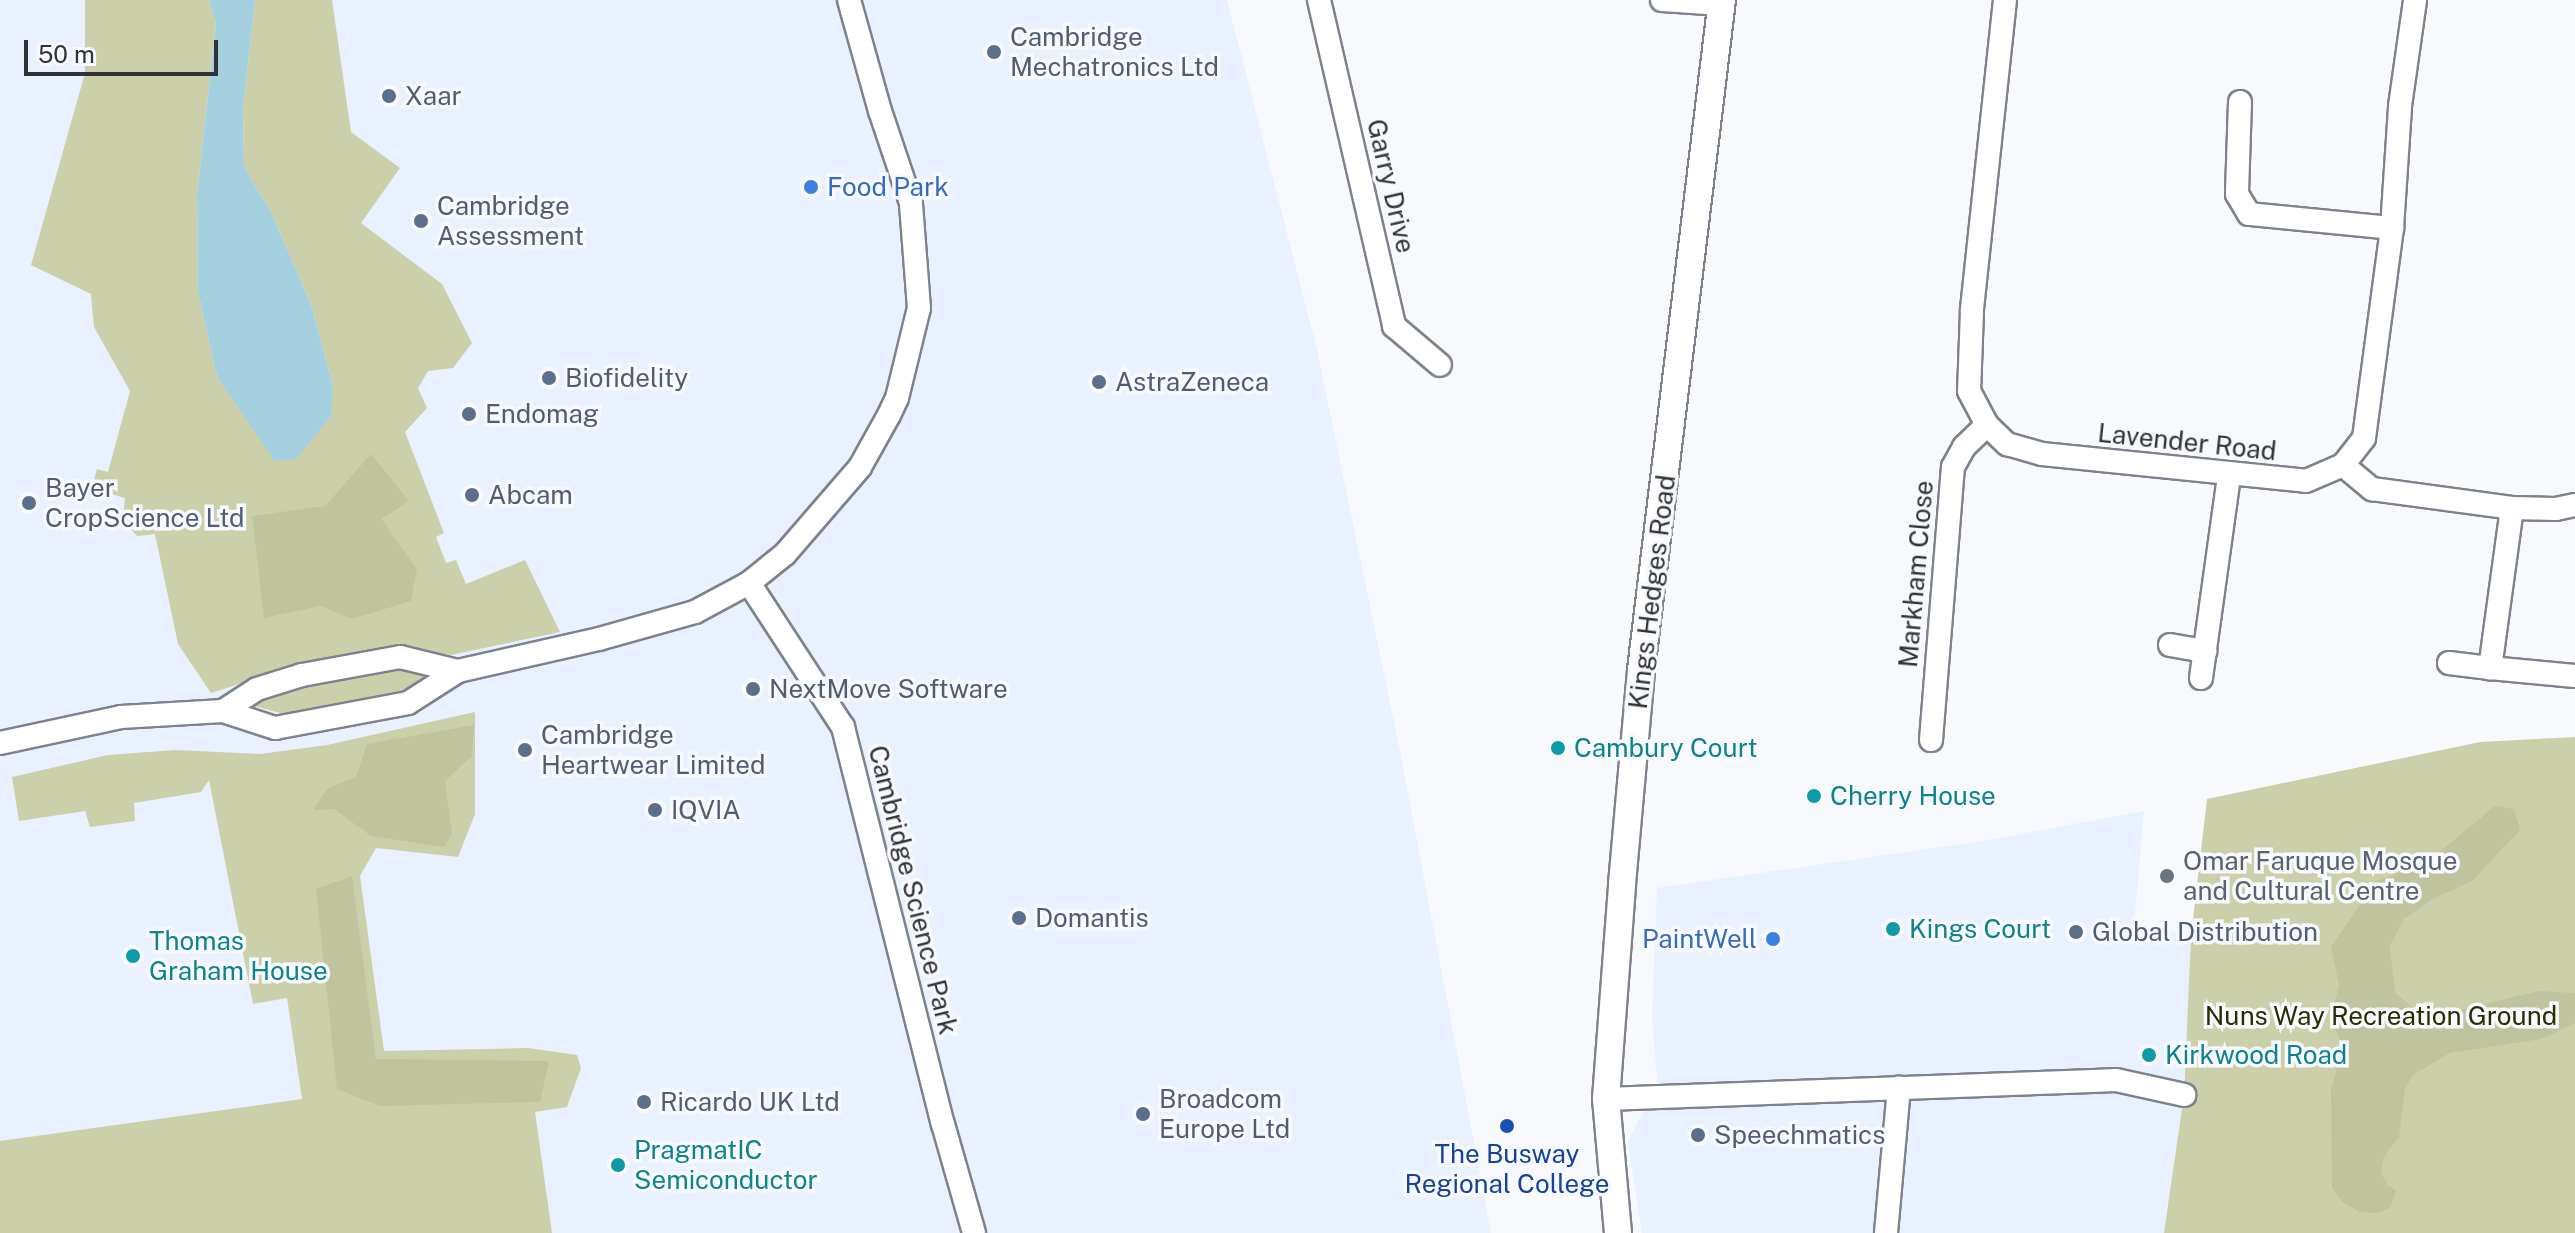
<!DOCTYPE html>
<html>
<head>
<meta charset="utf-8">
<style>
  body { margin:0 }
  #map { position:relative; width:2575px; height:1233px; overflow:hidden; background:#f7f9fd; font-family:"Public Sans",sans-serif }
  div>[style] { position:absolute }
  .built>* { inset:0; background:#e9f0fe }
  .green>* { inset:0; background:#ccd0aa }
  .forest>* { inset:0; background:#c0c49e }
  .water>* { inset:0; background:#a4d0e0 }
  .roads { filter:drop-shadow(2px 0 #7e828c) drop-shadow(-2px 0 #7e828c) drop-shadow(0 2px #7e828c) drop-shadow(0 -2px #7e828c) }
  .minor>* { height:22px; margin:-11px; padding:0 11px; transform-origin:11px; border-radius:11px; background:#fff }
  .tertiary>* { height:26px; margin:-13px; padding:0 13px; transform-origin:13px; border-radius:13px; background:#fff }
  .dots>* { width:22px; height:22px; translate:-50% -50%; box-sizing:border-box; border:4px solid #f7f9fd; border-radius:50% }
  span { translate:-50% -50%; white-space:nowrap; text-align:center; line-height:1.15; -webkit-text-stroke:7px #f7f9fd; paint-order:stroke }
  .service-label { font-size:26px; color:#4e5e75 }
  .left { translate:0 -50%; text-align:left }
  .street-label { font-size:26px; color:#303236 }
  .shop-label { font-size:26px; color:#366cbe }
  .right { translate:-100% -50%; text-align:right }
  .culture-label { font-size:26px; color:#0d838f }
  .worship-label { font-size:26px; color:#5b616d }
  .park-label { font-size:26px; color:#2b2d00 }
  .transit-label { font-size:26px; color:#164399 }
  .scale { position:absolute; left:24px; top:40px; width:194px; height:36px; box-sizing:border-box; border:4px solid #303236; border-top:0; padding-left:10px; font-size:24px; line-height:28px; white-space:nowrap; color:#303236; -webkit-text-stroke:6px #f7f9fd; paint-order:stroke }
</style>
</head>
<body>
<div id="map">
  <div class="built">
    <div style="clip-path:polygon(0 0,1227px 0,1317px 350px,1401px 756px,1491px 1233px,0 1233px)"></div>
    <div style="clip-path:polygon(2144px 811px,2134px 926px,2191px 936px,2184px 1095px,2166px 1233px,1642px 1233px,1628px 1143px,1642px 1112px,1660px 1111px,1652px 1020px,1657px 888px,1989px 840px)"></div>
  </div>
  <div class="green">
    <div style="clip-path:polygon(85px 0,209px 0,216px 24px,197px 194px,198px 292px,217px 377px,296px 459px,308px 440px,333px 386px,311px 304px,271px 212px,244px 167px,243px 109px,255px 0,332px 0,351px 132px,400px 168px,361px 223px,442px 284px,472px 343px,453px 368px,428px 371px,418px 388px,427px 408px,405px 432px,444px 533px,436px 537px,446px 563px,456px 560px,466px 584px,525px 560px,560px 632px,451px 655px,406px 648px,277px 672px,211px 693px,178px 644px,155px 534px,137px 536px,123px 520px,125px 498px,92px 488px,97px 469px,108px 472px,130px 391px,94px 327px,91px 294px,31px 265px,85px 73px)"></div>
    <div style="clip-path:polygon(397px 666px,428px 675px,398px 694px,287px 715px,251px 705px,287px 688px)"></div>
    <div style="clip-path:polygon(475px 712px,475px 814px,458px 857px,376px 848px,360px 876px,384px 1051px,528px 1048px,577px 1055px,581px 1068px,567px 1107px,535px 1112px,552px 1233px,0 1233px,0 1141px,302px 1099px,287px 998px,253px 1004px,209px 780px,201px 792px,134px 803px,135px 821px,90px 827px,85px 811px,19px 821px,12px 777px,108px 755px,175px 750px,260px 754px,327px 745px)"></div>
    <div style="clip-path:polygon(2575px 737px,2575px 1233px,2164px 1233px,2184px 1095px,2191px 936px,2207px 799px,2480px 742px)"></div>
  </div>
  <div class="forest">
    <div style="clip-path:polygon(371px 454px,409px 501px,382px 519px,417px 570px,411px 601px,352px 619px,320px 606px,264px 618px,252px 516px,325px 506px)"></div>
    <div style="clip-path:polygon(474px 725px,472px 756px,445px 781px,452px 834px,444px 847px,371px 836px,334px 809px,313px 810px,327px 789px,356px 777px,367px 744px)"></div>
    <div style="clip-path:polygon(2495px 806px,2514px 809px,2520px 830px,2472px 881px,2433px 899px,2404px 919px,2390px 946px,2395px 992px,2415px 1010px,2436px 1016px,2538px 991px,2575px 993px,2575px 1023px,2541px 1039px,2450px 1053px,2413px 1075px,2405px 1088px,2399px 1137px,2384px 1157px,2381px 1172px,2387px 1184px,2396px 1191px,2390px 1208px,2377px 1213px,2360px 1212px,2342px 1202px,2332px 1188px,2331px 1090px,2343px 1048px,2331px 1017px,2339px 985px,2331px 947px,2376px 881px,2425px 864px)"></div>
    <div style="clip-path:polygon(352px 876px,376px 1059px,549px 1061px,540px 1102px,380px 1106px,337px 1089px,316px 889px)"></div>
  </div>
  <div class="water">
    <div style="clip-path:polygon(209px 0,255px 0,243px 109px,244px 167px,271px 212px,311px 304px,333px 386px,331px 416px,296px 459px,275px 461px,217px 377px,198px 292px,197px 194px,216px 24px)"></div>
  </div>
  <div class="roads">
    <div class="minor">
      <div style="left:1319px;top:0;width:335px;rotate:77deg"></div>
      <div style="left:1394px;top:326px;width:60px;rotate:40.3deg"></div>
      <div style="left:1662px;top:0;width:60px;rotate:3.8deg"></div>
      <div style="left:2005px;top:0;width:313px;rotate:96.1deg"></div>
      <div style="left:1972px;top:311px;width:80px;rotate:92.1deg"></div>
      <div style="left:1969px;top:391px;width:38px;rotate:62deg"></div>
      <div style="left:1987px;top:425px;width:28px;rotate:44deg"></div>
      <div style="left:2007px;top:444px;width:36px;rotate:16deg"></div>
      <div style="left:2042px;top:454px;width:265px;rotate:5.8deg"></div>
      <div style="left:2306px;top:481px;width:40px;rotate:-23.4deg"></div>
      <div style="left:2343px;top:465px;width:34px;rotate:-52deg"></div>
      <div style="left:2364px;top:438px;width:212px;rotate:-82.4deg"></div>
      <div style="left:2392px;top:228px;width:122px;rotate:-86.2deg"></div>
      <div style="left:2400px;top:106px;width:107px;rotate:-81.9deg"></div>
      <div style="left:2240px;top:102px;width:92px;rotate:91.9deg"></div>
      <div style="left:2237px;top:194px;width:23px;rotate:59deg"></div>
      <div style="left:2249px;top:214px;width:144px;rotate:5.6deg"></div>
      <div style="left:2343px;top:465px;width:38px;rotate:40deg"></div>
      <div style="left:2372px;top:489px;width:141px;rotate:7.7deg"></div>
      <div style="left:2512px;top:508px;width:44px;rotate:1.3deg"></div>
      <div style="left:2556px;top:509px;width:19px;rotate:-12deg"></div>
      <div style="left:2512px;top:508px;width:162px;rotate:97.8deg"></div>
      <div style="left:2490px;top:668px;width:85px;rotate:5.4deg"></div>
      <div style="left:749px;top:583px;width:172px;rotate:56.9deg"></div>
      <div style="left:843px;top:727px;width:409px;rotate:75.9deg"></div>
      <div style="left:943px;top:1124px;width:113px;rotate:74.1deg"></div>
      <div style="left:2170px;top:645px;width:36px;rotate:10deg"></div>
      <div style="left:2449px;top:663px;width:41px;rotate:7deg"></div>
      <div style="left:2201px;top:678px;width:204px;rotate:-82.1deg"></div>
      <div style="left:223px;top:711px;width:40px;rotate:-32.9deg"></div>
      <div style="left:257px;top:689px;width:47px;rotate:-17.3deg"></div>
      <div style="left:302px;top:675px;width:100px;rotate:-10.4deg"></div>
      <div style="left:400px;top:657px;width:60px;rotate:13.6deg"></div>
      <div style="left:1931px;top:740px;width:274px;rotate:-85.4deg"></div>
      <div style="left:1953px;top:467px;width:23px;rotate:-61deg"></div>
      <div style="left:1964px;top:447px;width:32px;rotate:-44deg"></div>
      <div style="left:0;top:743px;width:124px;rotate:-12.1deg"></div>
      <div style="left:121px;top:717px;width:102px;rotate:-3.4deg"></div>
      <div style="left:223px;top:711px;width:55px;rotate:18.1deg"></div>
      <div style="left:275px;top:728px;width:135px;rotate:-10.6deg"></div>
      <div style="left:408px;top:703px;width:59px;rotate:-32.6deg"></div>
      <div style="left:458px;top:671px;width:145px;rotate:-12.8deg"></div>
      <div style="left:599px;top:639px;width:100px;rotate:-15.7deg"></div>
      <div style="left:695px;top:612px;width:61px;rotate:-28.2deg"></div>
      <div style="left:749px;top:583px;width:46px;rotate:-38.9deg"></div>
      <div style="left:785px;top:554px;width:115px;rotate:-49.2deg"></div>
      <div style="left:860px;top:467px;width:60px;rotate:-60.9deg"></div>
      <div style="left:889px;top:415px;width:19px;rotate:-65deg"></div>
      <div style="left:897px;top:398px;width:93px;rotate:-76.3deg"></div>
      <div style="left:919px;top:308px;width:105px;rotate:-94.4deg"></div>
      <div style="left:911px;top:203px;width:97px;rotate:-108.6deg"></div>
      <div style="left:880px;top:111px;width:115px;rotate:-105.6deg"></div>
      <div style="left:1606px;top:1099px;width:510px;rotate:-2.13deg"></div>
      <div style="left:2116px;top:1080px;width:70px;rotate:12.4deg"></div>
      <div style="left:1886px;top:1233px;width:146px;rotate:-84.9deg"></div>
    </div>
    <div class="tertiary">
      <div style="left:1618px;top:1233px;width:135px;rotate:-95.1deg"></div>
      <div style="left:1606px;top:1099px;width:216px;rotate:-85.7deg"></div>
      <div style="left:1622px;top:884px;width:215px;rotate:-84.9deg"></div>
      <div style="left:1641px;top:670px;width:675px;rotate:-83.11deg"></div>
    </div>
  </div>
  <div class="dots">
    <div style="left:994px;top:52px;background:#5c6f8a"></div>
    <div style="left:389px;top:96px;background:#5c6f8a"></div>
    <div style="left:811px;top:187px;background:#3f7fe0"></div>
    <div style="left:421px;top:221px;background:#5c6f8a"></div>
    <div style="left:549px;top:378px;background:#5c6f8a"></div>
    <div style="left:1099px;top:382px;background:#5c6f8a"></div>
    <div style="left:469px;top:414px;background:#5c6f8a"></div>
    <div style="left:472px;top:495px;background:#5c6f8a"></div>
    <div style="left:29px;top:503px;background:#5c6f8a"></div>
    <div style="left:753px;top:689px;background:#5c6f8a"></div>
    <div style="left:1558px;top:748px;background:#0f9aa8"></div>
    <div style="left:525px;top:750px;background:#5c6f8a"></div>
    <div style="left:1814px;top:796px;background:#0f9aa8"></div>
    <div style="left:655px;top:810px;background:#5c6f8a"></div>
    <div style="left:2167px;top:876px;background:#6b7280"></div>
    <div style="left:1019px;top:918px;background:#5c6f8a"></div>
    <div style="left:1893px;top:929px;background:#0f9aa8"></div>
    <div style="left:2076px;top:932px;background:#5c6f8a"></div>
    <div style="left:1773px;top:939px;background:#3f7fe0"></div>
    <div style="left:133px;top:956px;background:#0f9aa8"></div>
    <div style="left:2149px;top:1055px;background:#0f9aa8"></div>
    <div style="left:644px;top:1102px;background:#5c6f8a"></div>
    <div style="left:1143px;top:1114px;background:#5c6f8a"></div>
    <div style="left:1507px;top:1126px;background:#1a4fb4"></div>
    <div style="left:1698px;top:1135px;background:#5c6f8a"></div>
    <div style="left:618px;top:1165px;background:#0f9aa8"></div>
  </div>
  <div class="service-label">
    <span class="left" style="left:1010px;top:52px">Cambridge<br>Mechatronics Ltd</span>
    <span class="left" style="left:405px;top:96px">Xaar</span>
    <span class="left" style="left:437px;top:221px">Cambridge<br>Assessment</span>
    <span class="left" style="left:565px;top:378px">Biofidelity</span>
    <span class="left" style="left:1115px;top:382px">AstraZeneca</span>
    <span class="left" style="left:485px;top:414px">Endomag</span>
    <span class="left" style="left:45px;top:503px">Bayer<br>CropScience Ltd</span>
    <span class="left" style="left:488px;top:495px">Abcam</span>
    <span class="left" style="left:769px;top:689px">NextMove Software</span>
    <span class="left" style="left:541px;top:750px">Cambridge<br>Heartwear Limited</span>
    <span class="left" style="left:671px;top:810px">IQVIA</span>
    <span class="left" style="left:1035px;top:918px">Domantis</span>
    <span class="left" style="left:2092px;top:932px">Global Distribution</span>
    <span class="left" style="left:1159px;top:1114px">Broadcom<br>Europe Ltd</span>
    <span class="left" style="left:660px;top:1102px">Ricardo UK Ltd</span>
    <span class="left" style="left:1714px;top:1135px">Speechmatics</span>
  </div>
  <div class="street-label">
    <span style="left:1391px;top:186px;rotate:77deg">Garry Drive</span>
    <span style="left:2187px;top:442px;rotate:6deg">Lavender Road</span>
    <span style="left:1916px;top:574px;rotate:-85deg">Markham Close</span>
    <span style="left:1652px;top:592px;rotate:-83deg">Kings Hedges Road</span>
    <span style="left:913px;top:890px;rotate:76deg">Cambridge Science Park</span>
  </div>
  <div class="shop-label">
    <span class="left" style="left:827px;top:187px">Food Park</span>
    <span class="right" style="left:1757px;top:939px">PaintWell</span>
  </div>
  <div class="culture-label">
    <span class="left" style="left:1574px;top:748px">Cambury Court</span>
    <span class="left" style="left:1830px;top:796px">Cherry House</span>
    <span class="left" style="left:1909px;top:929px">Kings Court</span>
    <span class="left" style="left:149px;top:956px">Thomas<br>Graham House</span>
    <span class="left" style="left:2165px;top:1055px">Kirkwood Road</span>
    <span class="left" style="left:634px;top:1165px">PragmatIC<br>Semiconductor</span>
  </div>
  <div class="worship-label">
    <span class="left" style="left:2183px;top:876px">Omar Faruque Mosque<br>and Cultural Centre</span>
  </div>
  <div class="park-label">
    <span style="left:2381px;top:1016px">Nuns Way Recreation Ground</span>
  </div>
  <div class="transit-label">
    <span style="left:1507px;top:1169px">The Busway<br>Regional College</span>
  </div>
  <div class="scale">50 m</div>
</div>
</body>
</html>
